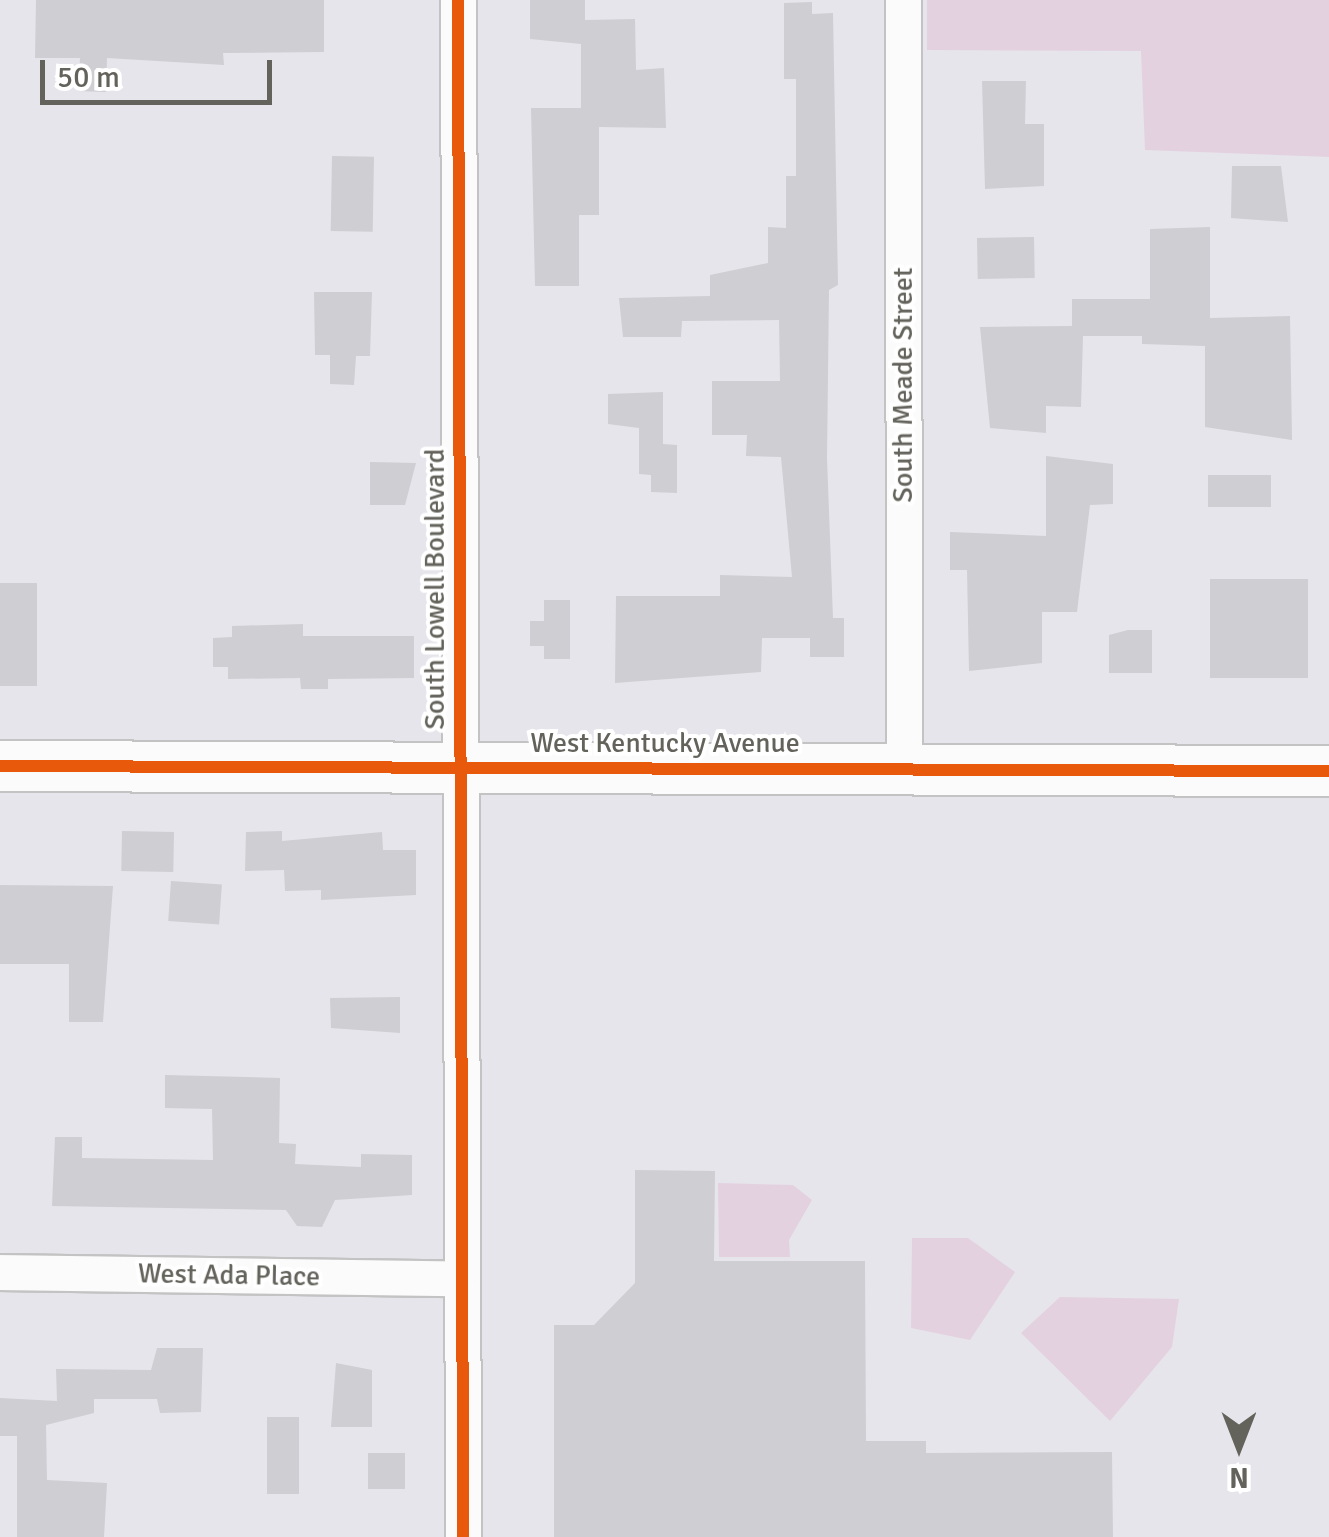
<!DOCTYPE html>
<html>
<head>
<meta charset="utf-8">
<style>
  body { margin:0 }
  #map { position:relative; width:1329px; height:1537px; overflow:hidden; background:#e6e5eb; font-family:Signika,sans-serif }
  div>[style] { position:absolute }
  .green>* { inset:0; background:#e4d1e0 }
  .building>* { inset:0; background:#cfced2; transform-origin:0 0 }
  .roads { filter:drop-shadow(2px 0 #c4c3c3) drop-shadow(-2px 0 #c4c3c3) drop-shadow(0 2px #c4c3c3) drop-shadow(0 -2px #c4c3c3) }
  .street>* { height:35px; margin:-17.5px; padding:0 17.5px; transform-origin:17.5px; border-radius:17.5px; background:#fbfbfc }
  .secondary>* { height:50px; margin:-25px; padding:0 25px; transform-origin:25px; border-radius:25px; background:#fbfbfc }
  .cycleway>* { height:12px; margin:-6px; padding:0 6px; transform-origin:6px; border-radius:6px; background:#e8590c }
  span { translate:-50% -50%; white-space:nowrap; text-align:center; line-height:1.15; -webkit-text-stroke:8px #fff; paint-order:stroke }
  .street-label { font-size:28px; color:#63625b }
  .north { position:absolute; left:1189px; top:1397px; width:100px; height:100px; -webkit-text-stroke:8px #fff; paint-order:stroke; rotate:180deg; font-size:28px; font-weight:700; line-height:40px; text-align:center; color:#63625b }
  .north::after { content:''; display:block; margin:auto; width:35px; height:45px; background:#63625b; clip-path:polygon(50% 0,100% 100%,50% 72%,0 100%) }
  .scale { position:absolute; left:40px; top:60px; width:232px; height:45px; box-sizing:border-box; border:5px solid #63625b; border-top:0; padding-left:12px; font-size:30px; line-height:35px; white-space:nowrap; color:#63625b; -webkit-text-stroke:8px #fff; paint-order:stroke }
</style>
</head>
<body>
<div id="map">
  <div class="green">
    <div style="clip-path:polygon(927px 0,1329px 0,1329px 157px,1145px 150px,1141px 51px,927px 50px)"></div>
    <div style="clip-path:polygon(718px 1183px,793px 1185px,812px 1200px,789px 1240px,790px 1257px,719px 1257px)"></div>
    <div style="clip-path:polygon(912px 1238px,968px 1238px,1015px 1272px,970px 1340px,911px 1328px)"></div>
    <div style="clip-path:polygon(1060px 1297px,1179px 1299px,1172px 1347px,1110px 1421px,1021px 1333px)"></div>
  </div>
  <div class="building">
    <div style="clip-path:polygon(36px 0,324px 0,324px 52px,223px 53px,224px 65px,107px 58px,106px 92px,78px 91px,80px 58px,35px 58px)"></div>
    <div style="clip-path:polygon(530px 0,585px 0,585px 20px,635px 19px,636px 70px,664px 68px,666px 128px,599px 127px,599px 215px,579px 215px,579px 286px,535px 286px,531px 108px,581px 108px,581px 44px,530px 39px)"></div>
    <div style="clip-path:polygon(812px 2px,812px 14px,833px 13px,838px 285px,829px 290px,827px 458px,833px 618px,844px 618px,844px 657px,810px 657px,810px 638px,762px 638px,761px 672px,615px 683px,616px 596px,720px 596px,720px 575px,792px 577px,781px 457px,746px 456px,747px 435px,712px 435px,712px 381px,780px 381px,779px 320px,682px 321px,681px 337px,623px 337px,619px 298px,710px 296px,710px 275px,768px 263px,768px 227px,786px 228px,786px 176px,796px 176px,796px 79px,784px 79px,784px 3px)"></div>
    <div style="clip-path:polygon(982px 81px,1026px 81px,1025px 124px,1044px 124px,1044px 186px,985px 189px)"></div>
    <div style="left:332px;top:156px;width:42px;height:75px;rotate:1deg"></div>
    <div style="clip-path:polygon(1232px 166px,1281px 166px,1288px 222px,1231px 218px)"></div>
    <div style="clip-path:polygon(1210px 227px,1210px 318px,1290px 316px,1292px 440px,1205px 427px,1205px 346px,1142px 344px,1142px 336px,1083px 336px,1081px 407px,1046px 406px,1046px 433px,990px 428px,980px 327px,1072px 326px,1072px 299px,1150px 299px,1150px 229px)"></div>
    <div style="left:1034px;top:237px;width:41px;height:57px;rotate:89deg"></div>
    <div style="clip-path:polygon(314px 292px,372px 292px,370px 356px,356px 356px,354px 385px,330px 384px,330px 355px,315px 355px)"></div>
    <div style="clip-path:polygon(663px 392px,663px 444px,677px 445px,677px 493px,651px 492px,651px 475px,639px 474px,639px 428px,608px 424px,608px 394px)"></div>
    <div style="clip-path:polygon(1046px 456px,1113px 464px,1113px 504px,1090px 505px,1077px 612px,1042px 612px,1042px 663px,969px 671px,967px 570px,950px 570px,950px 532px,1046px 536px)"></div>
    <div style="clip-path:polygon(370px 462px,416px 463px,405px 505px,370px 505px)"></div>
    <div style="left:1208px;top:475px;width:63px;height:32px"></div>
    <div style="left:1308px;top:579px;width:99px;height:98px;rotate:90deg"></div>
    <div style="left:0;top:583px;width:37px;height:103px"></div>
    <div style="clip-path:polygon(544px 600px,570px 600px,570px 659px,544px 659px,544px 646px,530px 646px,530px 621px,544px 621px)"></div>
    <div style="clip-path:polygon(303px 624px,303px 636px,414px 636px,414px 678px,328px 679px,328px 689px,301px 689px,300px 678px,228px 679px,228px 667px,213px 667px,213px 638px,232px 637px,232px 626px)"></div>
    <div style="clip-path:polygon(1128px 630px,1152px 630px,1152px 673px,1109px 673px,1109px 635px)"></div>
    <div style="clip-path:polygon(282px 831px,282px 841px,382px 832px,383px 850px,416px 850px,416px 895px,321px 900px,321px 890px,285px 891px,284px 870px,245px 871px,246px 832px)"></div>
    <div style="left:174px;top:832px;width:40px;height:52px;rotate:91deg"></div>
    <div style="left:171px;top:881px;width:51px;height:40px;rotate:4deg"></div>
    <div style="clip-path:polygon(0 885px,113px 886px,103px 1022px,69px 1022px,69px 964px,0 964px)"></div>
    <div style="clip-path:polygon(400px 997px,400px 1033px,331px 1028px,330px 998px)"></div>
    <div style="clip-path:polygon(165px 1075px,280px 1078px,279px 1143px,296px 1144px,295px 1164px,361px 1167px,361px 1154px,412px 1155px,412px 1195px,335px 1200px,322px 1227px,297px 1226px,286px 1210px,52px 1206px,55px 1137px,82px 1137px,82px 1158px,213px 1160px,212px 1109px,165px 1108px)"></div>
    <div style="clip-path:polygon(635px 1170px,715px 1171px,714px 1261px,865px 1261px,866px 1441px,926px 1441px,926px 1453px,1112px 1452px,1113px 1537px,554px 1537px,554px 1325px,594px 1325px,635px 1283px)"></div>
    <div style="clip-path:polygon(157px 1348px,203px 1348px,201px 1412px,160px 1413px,157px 1399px,94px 1399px,94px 1413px,46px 1425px,47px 1480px,107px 1483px,104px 1537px,17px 1537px,17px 1436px,0 1436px,0 1398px,57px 1401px,56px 1369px,151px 1370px)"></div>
    <div style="clip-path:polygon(336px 1363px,372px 1370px,372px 1427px,331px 1427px)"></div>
    <div style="left:267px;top:1417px;width:32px;height:77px"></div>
    <div style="left:368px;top:1453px;width:37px;height:36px"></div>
  </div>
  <div class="roads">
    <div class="street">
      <div style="left:458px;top:0;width:1537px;rotate:89.81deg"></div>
      <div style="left:903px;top:0;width:769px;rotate:89.93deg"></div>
      <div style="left:0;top:1272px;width:457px;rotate:0.8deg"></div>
    </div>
    <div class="secondary">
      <div style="left:0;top:766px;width:1329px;rotate:0.22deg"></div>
    </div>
  </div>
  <div class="cycleway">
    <div style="left:458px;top:0;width:1537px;rotate:89.81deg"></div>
    <div style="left:0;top:766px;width:1329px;rotate:0.22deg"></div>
  </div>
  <div class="street-label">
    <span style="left:903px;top:385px;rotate:-90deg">South Meade Street</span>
    <span style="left:435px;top:589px;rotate:-90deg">South Lowell Boulevard</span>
    <span style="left:665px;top:743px">West Kentucky Avenue</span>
    <span style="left:229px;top:1275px;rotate:1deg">West Ada Place</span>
  </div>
  <div class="north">N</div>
  <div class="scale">50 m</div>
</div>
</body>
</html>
